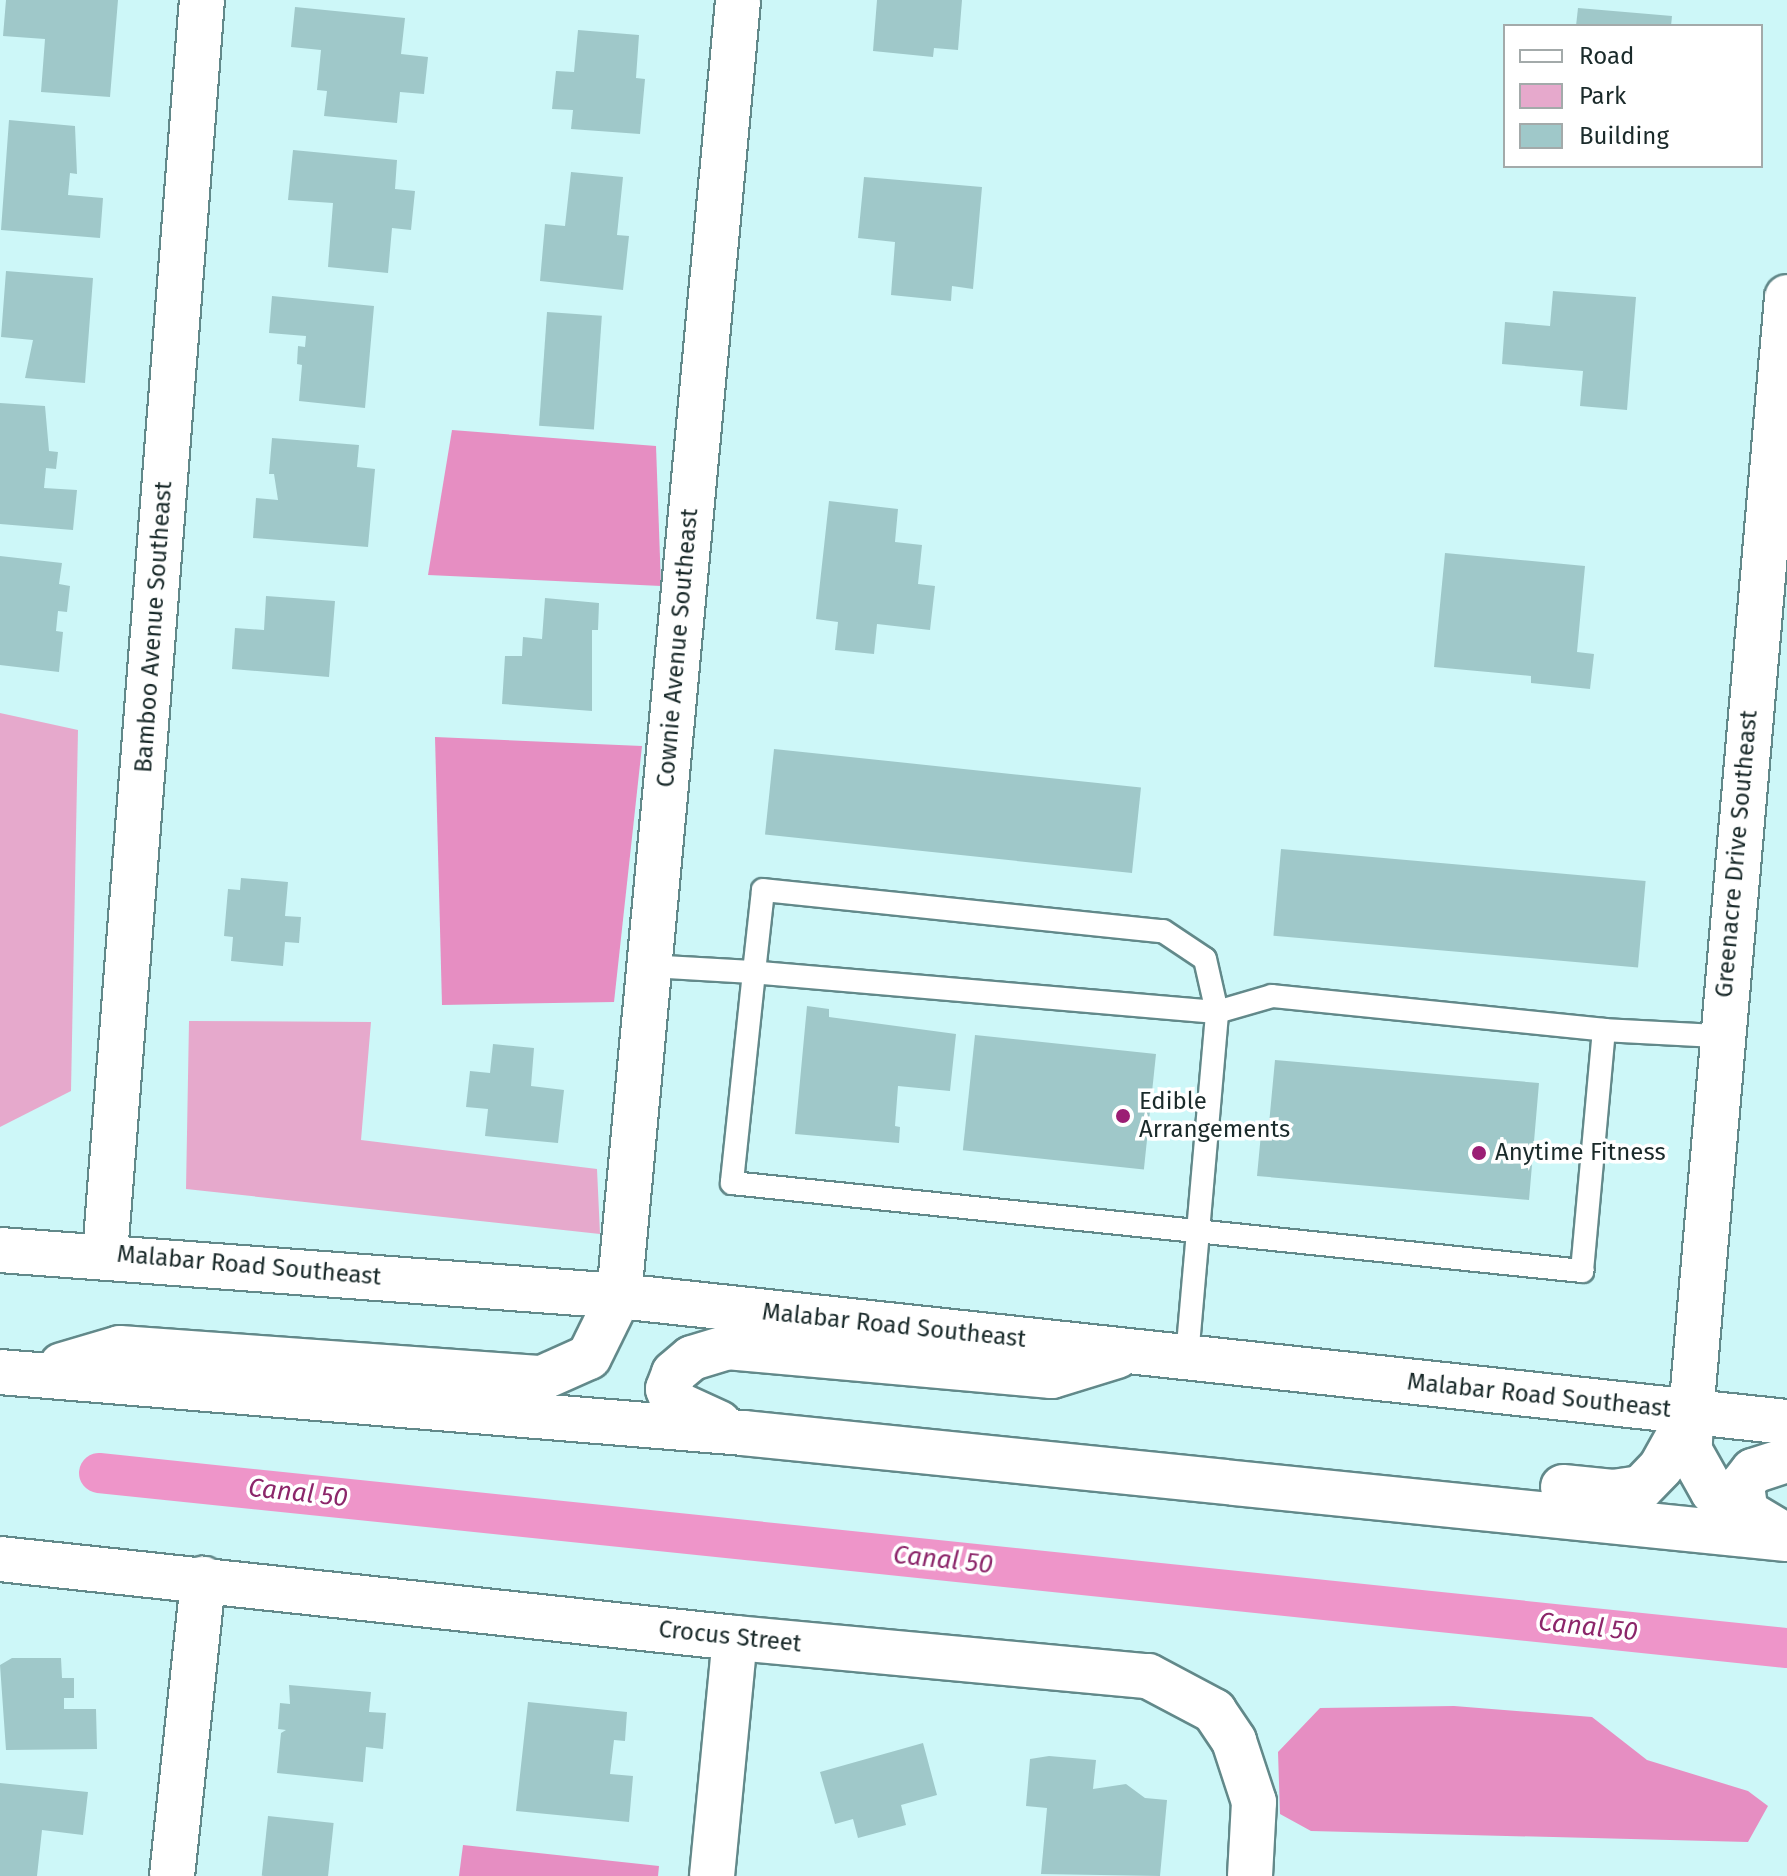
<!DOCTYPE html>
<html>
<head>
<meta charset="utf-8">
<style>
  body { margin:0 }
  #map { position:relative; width:1787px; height:1876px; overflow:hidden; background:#cdf7f8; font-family:"Fira Sans",sans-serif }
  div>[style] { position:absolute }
  .green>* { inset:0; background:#e6a9cc }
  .forest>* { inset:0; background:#e68ec2 }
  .canal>* { height:40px; margin:-20px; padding:0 20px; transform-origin:20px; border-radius:20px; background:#ee95c9 }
  .building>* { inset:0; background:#9fc8c9; transform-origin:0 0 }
  .roads { filter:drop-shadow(2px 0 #62898a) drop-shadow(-2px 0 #62898a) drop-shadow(0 2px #62898a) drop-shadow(0 -2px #62898a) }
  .service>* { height:22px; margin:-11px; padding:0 11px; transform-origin:11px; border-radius:11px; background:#fff }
  .minor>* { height:44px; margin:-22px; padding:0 22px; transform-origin:22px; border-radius:22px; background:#fff }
  .secondary>* { height:44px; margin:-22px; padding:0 22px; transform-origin:22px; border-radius:22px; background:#fff }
  .dots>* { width:22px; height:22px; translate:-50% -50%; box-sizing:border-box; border:4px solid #fff; border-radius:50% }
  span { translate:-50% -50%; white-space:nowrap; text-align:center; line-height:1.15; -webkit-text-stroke:7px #fff; paint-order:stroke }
  .street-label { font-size:24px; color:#1a2a2a }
  .poi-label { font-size:24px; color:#1a2a2a }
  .left { translate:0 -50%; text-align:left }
  .water-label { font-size:26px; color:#8c266a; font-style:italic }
  .legend { position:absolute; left:1503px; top:24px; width:260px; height:144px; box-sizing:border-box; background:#fff; border:2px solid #a3aaaa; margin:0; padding:10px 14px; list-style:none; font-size:24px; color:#1a2a2a }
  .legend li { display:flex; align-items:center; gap:16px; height:40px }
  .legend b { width:40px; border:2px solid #a3aaaa }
</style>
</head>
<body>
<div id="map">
  <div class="green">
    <div style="clip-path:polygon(0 713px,78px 730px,71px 1091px,0 1127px)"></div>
    <div style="clip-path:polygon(189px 1021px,371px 1022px,361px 1140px,597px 1169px,600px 1234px,186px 1189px)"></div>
  </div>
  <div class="forest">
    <div style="clip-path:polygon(452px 430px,656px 446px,661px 586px,428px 575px)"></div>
    <div style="clip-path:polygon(435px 737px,642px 746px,614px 1002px,442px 1005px)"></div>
    <div style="clip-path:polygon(1454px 1706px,1592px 1717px,1647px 1760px,1748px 1791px,1768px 1806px,1748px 1842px,1311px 1831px,1280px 1814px,1278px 1752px,1320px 1708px)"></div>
    <div style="clip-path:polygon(463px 1845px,659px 1866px,658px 1876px,459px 1876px)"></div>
  </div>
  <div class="canal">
    <div style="left:99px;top:1473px;width:1697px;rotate:5.92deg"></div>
  </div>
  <div class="building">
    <div style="clip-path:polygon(6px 0,118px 0,110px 97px,41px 92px,45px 39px,3px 36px)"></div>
    <div style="clip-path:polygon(877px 0,962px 0,958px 50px,934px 48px,933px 57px,873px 51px)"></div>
    <div style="clip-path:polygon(295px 7px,405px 18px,401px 54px,428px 57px,424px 94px,400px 92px,397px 123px,324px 116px,327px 91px,317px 90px,321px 50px,291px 47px)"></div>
    <div style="clip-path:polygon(1578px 8px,1672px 16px,1671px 26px,1576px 26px)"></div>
    <div style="clip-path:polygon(578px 30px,639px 35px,636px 78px,645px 79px,640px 134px,571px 129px,573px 110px,552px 109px,556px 71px,574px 72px)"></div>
    <div style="clip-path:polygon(9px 120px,75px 126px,77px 174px,70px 173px,68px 195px,103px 198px,100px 238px,1px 230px)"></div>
    <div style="clip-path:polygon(293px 150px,397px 160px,395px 189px,415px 191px,411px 230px,392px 228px,388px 273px,328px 267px,333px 203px,288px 200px)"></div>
    <div style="clip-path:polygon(571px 172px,623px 177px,617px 235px,629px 236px,623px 290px,540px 281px,545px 224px,565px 226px)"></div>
    <div style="clip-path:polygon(864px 177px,982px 187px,973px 289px,952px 286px,951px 301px,891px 295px,895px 242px,858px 238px)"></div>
    <div style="clip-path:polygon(6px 271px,93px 278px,85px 383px,25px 378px,33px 340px,1px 337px)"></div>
    <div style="clip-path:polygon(1553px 291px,1636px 297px,1627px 410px,1580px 406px,1583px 371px,1502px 364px,1505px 322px,1550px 326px)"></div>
    <div style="clip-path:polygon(272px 296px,374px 306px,365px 408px,299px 401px,302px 365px,297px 364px,298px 346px,305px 347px,306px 336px,269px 333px)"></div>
    <div style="left:547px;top:312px;width:55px;height:114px;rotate:4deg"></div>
    <div style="clip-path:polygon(0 403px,45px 406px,49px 451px,58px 452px,56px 469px,46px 468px,44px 488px,77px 490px,73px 530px,0 524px)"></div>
    <div style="clip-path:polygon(272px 438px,359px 445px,357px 467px,375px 469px,368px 547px,253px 538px,256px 498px,278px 500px,274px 474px,269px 474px)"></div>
    <div style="clip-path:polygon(829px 501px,898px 509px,895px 542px,922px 545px,918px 584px,935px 586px,930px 630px,877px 624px,874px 654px,835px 650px,838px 622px,816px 619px)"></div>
    <div style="clip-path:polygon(1445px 553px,1585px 566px,1577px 652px,1594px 654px,1590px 689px,1531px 683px,1531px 676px,1434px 667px)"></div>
    <div style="clip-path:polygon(0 556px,62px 563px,59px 584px,70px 586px,67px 612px,58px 611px,56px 631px,63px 632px,59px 672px,0 665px)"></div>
    <div style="clip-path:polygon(266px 596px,335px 601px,329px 677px,232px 669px,235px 628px,264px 630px)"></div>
    <div style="clip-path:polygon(545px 598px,599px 603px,598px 630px,592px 630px,592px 711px,502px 704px,505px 656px,522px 656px,523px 637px,542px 639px)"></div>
    <div style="left:774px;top:749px;width:369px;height:86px;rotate:6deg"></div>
    <div style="left:1281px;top:849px;width:366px;height:87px;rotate:5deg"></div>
    <div style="clip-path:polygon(241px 878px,288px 882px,285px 916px,301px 917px,299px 943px,285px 942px,283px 966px,231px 961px,233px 937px,224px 936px,228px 889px,240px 890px)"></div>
    <div style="clip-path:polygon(807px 1006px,829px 1009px,829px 1017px,956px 1034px,950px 1091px,898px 1086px,895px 1126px,900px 1127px,899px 1143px,795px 1134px)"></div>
    <div style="left:975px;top:1035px;width:182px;height:116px;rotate:6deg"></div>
    <div style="clip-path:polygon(493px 1044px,534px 1048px,531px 1086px,564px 1090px,558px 1143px,485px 1136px,488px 1109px,466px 1107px,470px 1071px,490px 1073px)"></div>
    <div style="clip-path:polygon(1275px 1060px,1539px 1083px,1529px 1200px,1257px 1176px,1262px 1123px,1269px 1124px)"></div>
    <div style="clip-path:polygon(12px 1658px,61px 1658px,62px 1678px,74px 1678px,74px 1698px,64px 1698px,64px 1709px,96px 1709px,97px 1749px,6px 1750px,0 1665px)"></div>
    <div style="clip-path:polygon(289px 1685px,371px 1692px,369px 1712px,386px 1713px,383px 1749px,366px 1747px,363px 1782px,277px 1773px,281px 1733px,286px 1730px,278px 1729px,280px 1703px,290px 1704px)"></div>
    <div style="clip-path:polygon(528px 1702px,627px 1712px,625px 1741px,614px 1740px,610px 1774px,633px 1776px,629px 1822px,516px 1811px)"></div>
    <div style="clip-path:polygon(923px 1743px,937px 1795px,901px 1805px,906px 1825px,858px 1838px,853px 1819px,835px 1824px,820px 1772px)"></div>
    <div style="clip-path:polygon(1049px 1756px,1096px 1760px,1093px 1789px,1126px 1784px,1145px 1798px,1167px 1800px,1160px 1876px,1041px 1874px,1047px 1808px,1026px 1806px,1030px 1759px)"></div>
    <div style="clip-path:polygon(0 1783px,88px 1792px,83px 1835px,42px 1830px,37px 1876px,0 1876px)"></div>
    <div style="left:268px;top:1816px;width:66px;height:60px;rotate:6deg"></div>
  </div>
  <div class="roads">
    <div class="service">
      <div style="left:649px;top:966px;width:105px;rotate:3.3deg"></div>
      <div style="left:754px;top:972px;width:212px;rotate:96deg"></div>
      <div style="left:732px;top:1183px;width:855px;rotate:5.91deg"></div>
      <div style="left:1582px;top:1271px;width:242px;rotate:-84.8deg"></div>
      <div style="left:1604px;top:1030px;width:116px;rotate:3deg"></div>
      <div style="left:1187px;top:1357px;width:346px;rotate:-85deg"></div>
      <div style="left:1217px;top:1012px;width:465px;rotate:-175.1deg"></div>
      <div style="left:754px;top:972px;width:82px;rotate:-83.7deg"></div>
      <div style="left:763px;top:890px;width:402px;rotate:5.9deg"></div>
      <div style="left:1163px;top:931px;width:50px;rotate:33.7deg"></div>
      <div style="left:1205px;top:959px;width:54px;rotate:77.2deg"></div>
      <div style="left:1217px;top:1012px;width:57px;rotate:-16.2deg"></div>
      <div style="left:1272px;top:996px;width:334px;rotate:5.8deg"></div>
    </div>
    <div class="minor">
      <div style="left:105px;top:1254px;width:1258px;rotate:-85.58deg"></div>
      <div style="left:619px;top:1296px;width:1301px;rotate:-84.75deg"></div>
      <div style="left:1691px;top:1413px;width:1120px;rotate:-85.08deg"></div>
      <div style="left:0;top:1559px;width:739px;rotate:6.13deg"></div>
      <div style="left:735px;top:1638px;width:415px;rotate:5.3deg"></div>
      <div style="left:1148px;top:1676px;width:75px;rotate:27.9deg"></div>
      <div style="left:1214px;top:1711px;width:36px;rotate:56deg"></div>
      <div style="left:1234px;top:1741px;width:64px;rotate:71.8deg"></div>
      <div style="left:1254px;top:1802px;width:74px;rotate:93.1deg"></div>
      <div style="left:172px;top:1876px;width:299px;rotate:-84deg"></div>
      <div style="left:712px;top:1876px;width:239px;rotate:-84.5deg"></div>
    </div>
    <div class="secondary">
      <div style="left:0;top:1250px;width:621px;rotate:4.25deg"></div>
      <div style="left:619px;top:1296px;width:1175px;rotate:6.16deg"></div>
      <div style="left:62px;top:1365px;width:60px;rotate:-16.3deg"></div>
      <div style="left:120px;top:1348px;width:423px;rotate:4.1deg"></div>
      <div style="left:542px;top:1378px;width:51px;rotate:-24.1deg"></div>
      <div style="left:589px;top:1357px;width:68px;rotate:-63.8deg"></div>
      <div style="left:0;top:1372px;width:745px;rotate:4.69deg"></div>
      <div style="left:743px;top:1433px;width:1049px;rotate:5.8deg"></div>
      <div style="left:1691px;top:1413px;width:38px;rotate:92deg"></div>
      <div style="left:1690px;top:1451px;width:47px;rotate:60.7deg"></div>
      <div style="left:1713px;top:1492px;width:76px;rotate:31deg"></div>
      <div style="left:719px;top:1423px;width:51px;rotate:-155.5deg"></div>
      <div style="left:673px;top:1402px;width:14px;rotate:-111deg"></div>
      <div style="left:668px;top:1389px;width:17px;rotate:-69deg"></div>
      <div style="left:674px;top:1373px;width:23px;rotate:-40deg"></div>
      <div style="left:692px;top:1358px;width:37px;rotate:-17deg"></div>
      <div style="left:727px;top:1347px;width:326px;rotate:5.1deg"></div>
      <div style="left:1052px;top:1376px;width:68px;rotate:-17.1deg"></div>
      <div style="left:1563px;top:1487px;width:50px;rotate:5.7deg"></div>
      <div style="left:1613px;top:1492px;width:28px;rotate:-8deg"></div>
      <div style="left:1641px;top:1488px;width:29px;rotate:-46deg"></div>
      <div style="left:1661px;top:1467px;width:62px;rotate:-60.9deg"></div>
      <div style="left:1746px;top:1514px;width:29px;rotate:-98deg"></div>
      <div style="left:1742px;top:1485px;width:18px;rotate:-52deg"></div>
      <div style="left:1753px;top:1471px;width:36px;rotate:-18deg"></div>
    </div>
  </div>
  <div class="dots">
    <div style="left:1123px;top:1116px;background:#9b1e74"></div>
    <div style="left:1479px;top:1153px;background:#9b1e74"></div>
  </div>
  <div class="street-label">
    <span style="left:154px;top:627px;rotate:-86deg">Bamboo Avenue Southeast</span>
    <span style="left:678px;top:648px;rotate:-85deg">Cownie Avenue Southeast</span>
    <span style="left:1737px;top:854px;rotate:-85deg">Greenacre Drive Southeast</span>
    <span style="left:249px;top:1266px;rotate:5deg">Malabar Road Southeast</span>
    <span style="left:894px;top:1326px;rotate:6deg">Malabar Road Southeast</span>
    <span style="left:1539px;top:1396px;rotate:6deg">Malabar Road Southeast</span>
    <span style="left:730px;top:1637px;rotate:6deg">Crocus Street</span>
  </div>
  <div class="poi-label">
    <span class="left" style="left:1139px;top:1116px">Edible<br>Arrangements</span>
    <span class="left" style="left:1495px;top:1153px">Anytime Fitness</span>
  </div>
  <div class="water-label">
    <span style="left:298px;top:1493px;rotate:6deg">Canal 50</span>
    <span style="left:943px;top:1560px;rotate:6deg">Canal 50</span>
    <span style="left:1588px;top:1627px;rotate:6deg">Canal 50</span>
  </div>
  <ul class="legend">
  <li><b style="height:10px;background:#fff"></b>Road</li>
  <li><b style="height:22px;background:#e6a9cc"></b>Park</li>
  <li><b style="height:22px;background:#9fc8c9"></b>Building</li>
  </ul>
</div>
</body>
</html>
